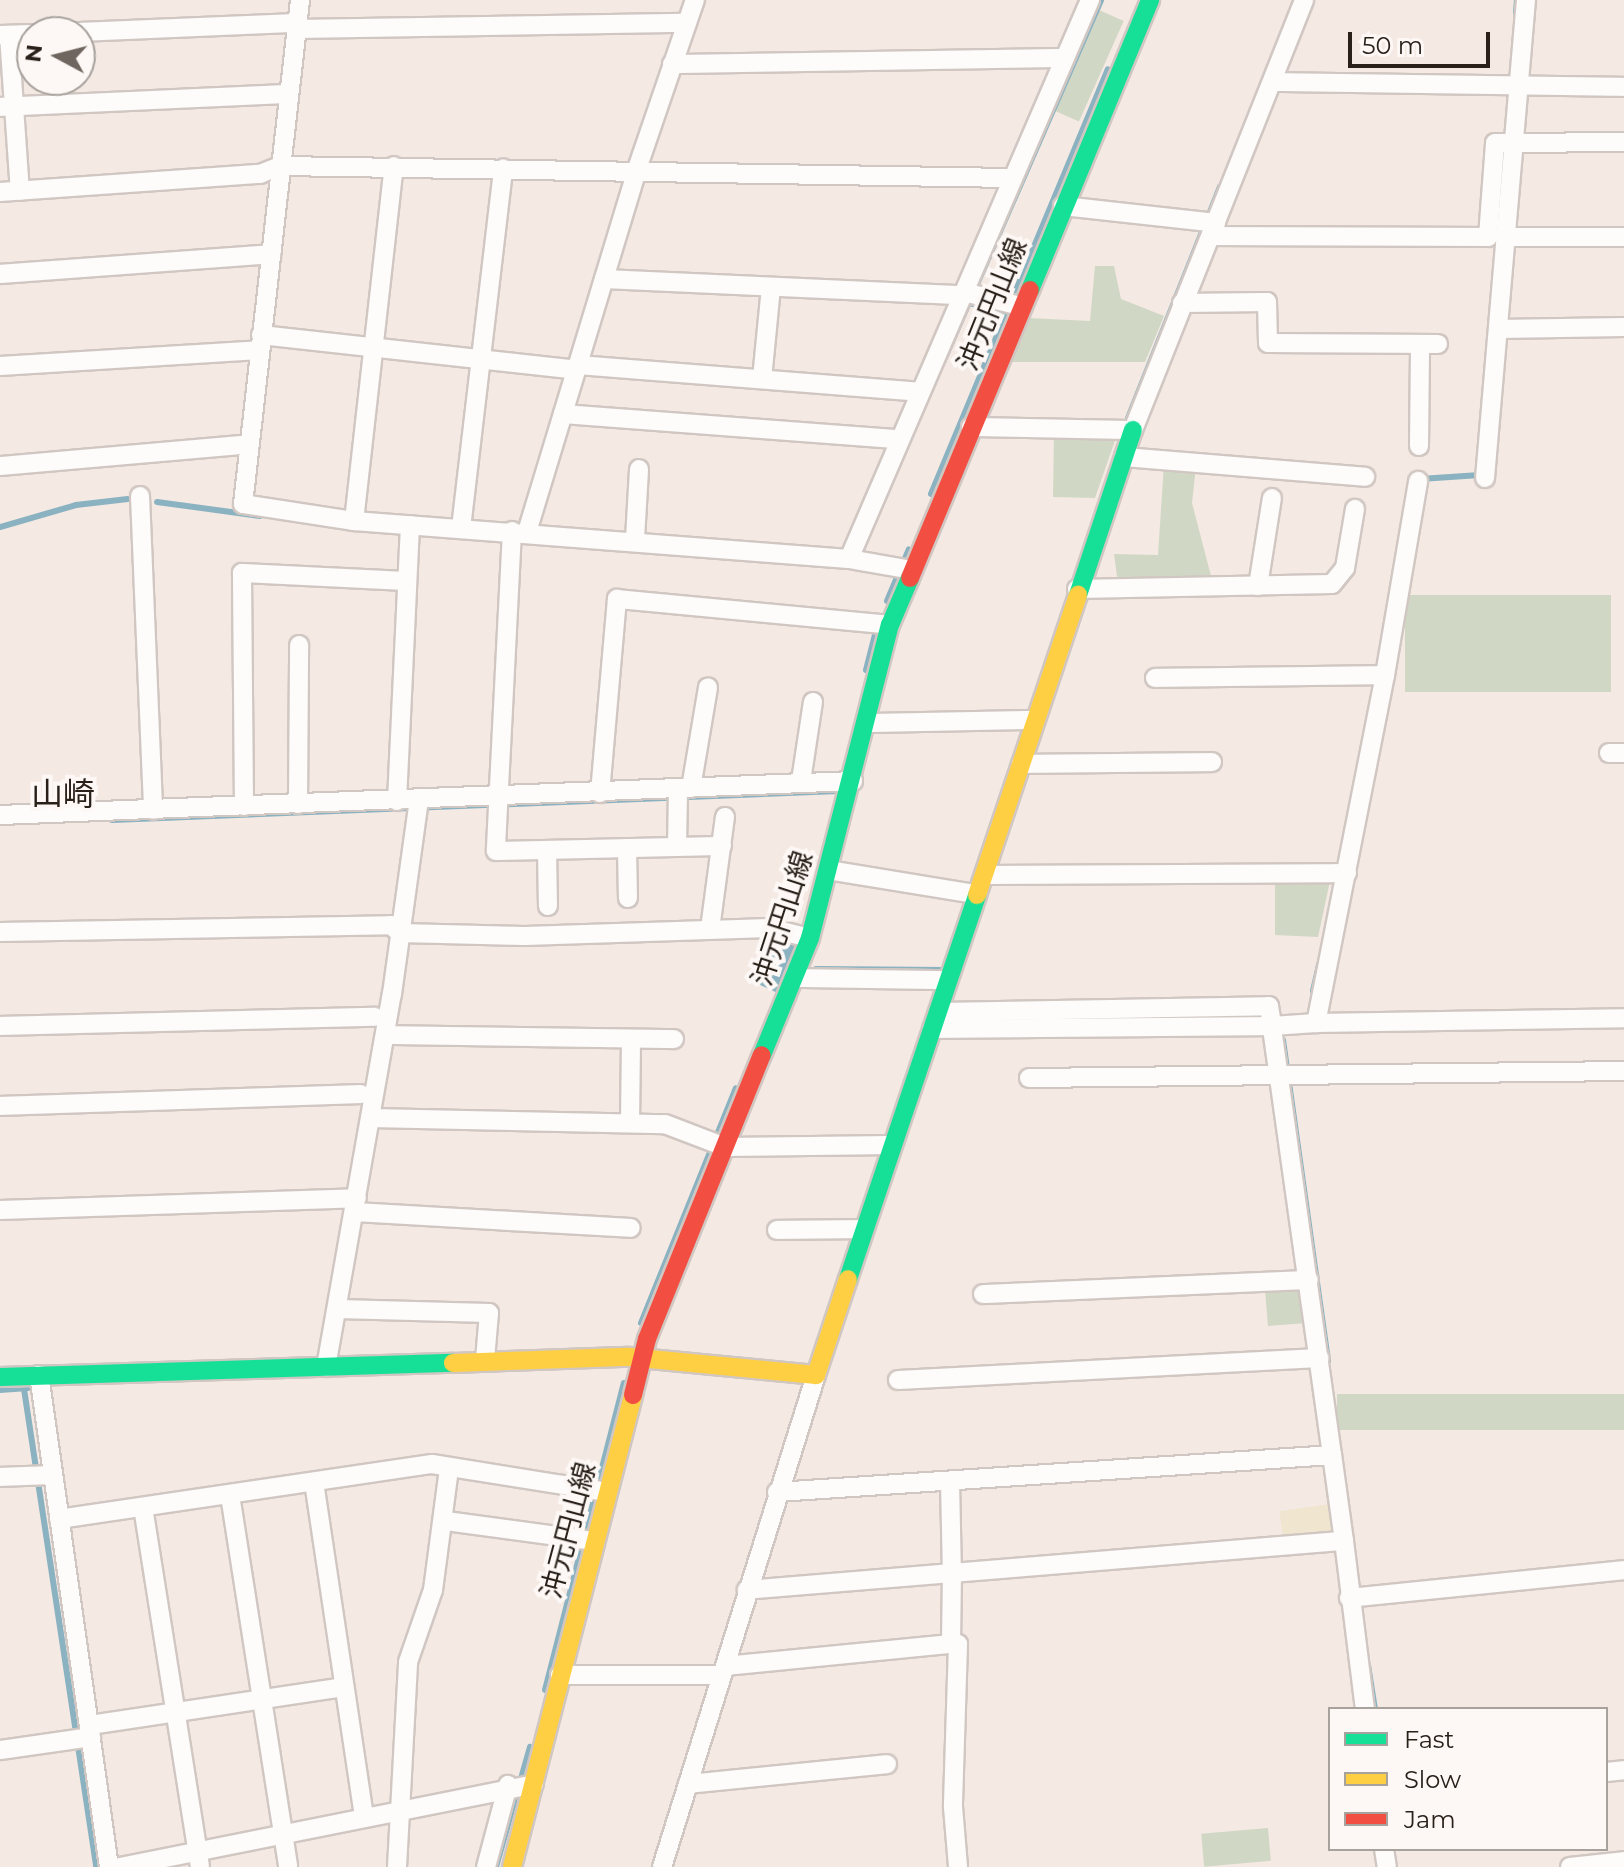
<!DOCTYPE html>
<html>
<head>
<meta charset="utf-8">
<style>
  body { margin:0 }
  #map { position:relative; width:1624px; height:1867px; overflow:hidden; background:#f4e9e3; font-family:Montserrat,"Noto Sans JP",sans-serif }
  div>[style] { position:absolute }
  .green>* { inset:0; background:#d0d7c5; transform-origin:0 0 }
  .sand>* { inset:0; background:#f0e5ce; transform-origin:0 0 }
  .water>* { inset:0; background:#8ab2c1 }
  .stream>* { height:6px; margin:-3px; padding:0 3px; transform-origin:3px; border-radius:3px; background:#8ab2c1 }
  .roads { filter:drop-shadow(2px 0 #d1c7c2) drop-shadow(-2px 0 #d1c7c2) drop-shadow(0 2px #d1c7c2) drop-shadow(0 -2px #d1c7c2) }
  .street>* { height:18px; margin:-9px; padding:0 9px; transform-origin:9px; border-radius:9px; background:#fdfcfb }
  .fast>* { height:18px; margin:-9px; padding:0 9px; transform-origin:9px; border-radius:9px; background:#16e098 }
  .slow>* { height:18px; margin:-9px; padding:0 9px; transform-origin:9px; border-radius:9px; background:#ffcf43 }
  .jam>* { height:18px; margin:-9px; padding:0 9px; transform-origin:9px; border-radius:9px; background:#f24e42 }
  span { translate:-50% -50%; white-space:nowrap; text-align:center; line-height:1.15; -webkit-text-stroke:8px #fdf8f5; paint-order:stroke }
  .street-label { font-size:28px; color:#29201a }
  .quarter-label { font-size:32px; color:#29201a }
  .legend { position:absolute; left:1328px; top:1707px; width:280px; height:144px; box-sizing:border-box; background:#fdf8f5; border:2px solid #a8a29d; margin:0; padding:10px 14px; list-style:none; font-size:24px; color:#29201a }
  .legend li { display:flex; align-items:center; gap:16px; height:40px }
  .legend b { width:40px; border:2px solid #a8a29d }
  .north { position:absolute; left:16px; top:16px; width:80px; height:80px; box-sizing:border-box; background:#fdf8f5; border:2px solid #a8a29d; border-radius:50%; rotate:277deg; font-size:22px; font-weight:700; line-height:32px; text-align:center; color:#29201a }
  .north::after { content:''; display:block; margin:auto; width:28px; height:36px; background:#706660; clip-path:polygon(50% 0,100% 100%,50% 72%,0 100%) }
  .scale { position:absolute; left:1348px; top:32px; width:142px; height:36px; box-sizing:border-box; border:4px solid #29201a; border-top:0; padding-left:10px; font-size:24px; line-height:28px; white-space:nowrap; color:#29201a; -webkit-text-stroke:6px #fdf8f5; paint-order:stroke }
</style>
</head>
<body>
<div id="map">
  <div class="green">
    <div style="left:1099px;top:10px;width:27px;height:110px;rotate:24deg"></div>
    <div style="clip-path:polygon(1095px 266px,1114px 266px,1121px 299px,1164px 316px,1145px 362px,1007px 362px,1028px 318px,1090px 321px)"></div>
    <div style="clip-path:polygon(1054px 432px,1118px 432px,1095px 498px,1053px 497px)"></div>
    <div style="clip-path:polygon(1164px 464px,1196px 466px,1192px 503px,1211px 576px,1118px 583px,1114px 554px,1158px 555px)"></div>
    <div style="left:1405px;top:595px;width:206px;height:97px"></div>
    <div style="clip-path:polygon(1275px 879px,1330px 881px,1318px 937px,1275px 935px)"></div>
    <div style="clip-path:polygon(1297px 1288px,1304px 1294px,1307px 1323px,1268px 1326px,1265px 1290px)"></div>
    <div style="left:1624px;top:1394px;width:36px;height:287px;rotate:90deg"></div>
    <div style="left:1268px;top:1828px;width:33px;height:67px;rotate:85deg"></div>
  </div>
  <div class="sand">
    <div style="left:1331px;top:1504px;width:30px;height:52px;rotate:82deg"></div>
  </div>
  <div class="water">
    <div style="clip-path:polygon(769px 939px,800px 945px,782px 995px,754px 982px)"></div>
  </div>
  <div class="stream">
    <div style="left:1516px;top:13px;width:13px;rotate:-86deg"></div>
    <div style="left:970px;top:303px;width:36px;rotate:16deg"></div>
    <div style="left:943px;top:362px;width:395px;rotate:-66.4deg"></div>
    <div style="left:1128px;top:418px;width:249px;rotate:-68.3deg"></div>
    <div style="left:1420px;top:479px;width:60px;rotate:-3.8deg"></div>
    <div style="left:931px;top:494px;width:460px;rotate:-67.4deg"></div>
    <div style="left:157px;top:502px;width:104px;rotate:7.7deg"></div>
    <div style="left:0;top:527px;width:79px;rotate:-16.1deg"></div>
    <div style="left:76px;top:505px;width:52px;rotate:-6.6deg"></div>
    <div style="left:887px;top:601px;width:56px;rotate:-67.1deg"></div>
    <div style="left:866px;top:670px;width:44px;rotate:-75.7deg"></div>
    <div style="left:112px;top:820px;width:727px;rotate:-2.29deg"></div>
    <div style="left:816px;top:969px;width:129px;rotate:0.4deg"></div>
    <div style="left:1313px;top:991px;width:28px;rotate:-77deg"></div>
    <div style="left:1180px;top:1017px;width:73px;rotate:-0.8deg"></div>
    <div style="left:1283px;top:1040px;width:324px;rotate:82deg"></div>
    <div style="left:641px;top:1323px;width:253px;rotate:-68deg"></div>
    <div style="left:24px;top:1389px;width:483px;rotate:81.4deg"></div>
    <div style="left:0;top:1390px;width:28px;rotate:-4deg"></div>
    <div style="left:1368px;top:1665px;width:45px;rotate:81deg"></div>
    <div style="left:545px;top:1690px;width:317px;rotate:-75.6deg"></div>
    <div style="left:496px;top:1867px;width:125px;rotate:-74.2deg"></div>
  </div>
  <div class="roads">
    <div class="street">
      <div style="left:300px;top:0;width:507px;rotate:96.45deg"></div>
      <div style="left:243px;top:504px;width:112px;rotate:8.7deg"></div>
      <div style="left:354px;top:521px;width:496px;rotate:4.4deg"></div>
      <div style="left:296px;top:29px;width:391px;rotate:-0.9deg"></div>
      <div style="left:79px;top:32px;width:218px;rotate:-2.4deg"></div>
      <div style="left:0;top:35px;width:32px;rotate:-2deg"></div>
      <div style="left:9px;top:35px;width:156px;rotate:86deg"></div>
      <div style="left:672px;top:64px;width:393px;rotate:-0.9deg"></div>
      <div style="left:1274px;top:82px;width:350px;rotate:0.8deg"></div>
      <div style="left:0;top:107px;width:288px;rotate:-2.6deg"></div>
      <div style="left:0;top:192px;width:261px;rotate:-4deg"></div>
      <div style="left:260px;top:174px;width:22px;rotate:-22deg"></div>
      <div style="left:280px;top:166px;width:733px;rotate:0.94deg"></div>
      <div style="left:1063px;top:206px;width:154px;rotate:6.3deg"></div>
      <div style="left:1211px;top:236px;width:277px;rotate:0.2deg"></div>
      <div style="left:1488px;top:237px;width:94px;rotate:-85.7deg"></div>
      <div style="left:1495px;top:143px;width:129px;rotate:-0.4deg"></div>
      <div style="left:1504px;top:237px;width:120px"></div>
      <div style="left:0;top:274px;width:272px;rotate:-4.2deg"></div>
      <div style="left:604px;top:279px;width:358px;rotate:2.6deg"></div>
      <div style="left:964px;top:292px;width:58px;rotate:14deg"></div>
      <div style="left:1182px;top:303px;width:85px;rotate:-0.7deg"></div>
      <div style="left:1267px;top:302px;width:41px;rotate:88.6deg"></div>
      <div style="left:1268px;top:343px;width:170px;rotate:0.3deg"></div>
      <div style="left:1498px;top:329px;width:126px;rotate:-0.9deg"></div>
      <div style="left:261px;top:335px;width:317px;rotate:6.3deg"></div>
      <div style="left:578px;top:365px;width:342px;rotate:4.5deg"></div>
      <div style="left:0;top:366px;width:260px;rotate:-3.5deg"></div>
      <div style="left:762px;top:379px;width:91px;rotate:-84.4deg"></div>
      <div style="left:563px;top:414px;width:336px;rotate:4.3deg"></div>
      <div style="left:971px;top:427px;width:162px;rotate:1.1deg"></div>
      <div style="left:1133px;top:430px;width:463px;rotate:-68.3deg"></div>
      <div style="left:1419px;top:446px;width:101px;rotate:-89.4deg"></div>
      <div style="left:1124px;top:457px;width:242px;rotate:4.7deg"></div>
      <div style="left:0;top:466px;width:250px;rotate:-5deg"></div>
      <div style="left:1485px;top:478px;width:480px;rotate:-85.1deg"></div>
      <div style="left:140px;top:496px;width:314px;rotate:87.6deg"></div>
      <div style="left:354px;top:521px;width:357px;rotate:-83.6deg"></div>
      <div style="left:461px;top:528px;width:362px;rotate:-83.3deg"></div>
      <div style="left:512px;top:531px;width:320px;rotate:92.9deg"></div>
      <div style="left:496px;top:851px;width:226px;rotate:-1.3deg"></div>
      <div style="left:527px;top:532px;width:379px;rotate:-73.1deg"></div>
      <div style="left:637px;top:169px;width:179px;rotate:-71.1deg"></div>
      <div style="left:635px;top:539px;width:70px;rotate:-86.7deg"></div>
      <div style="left:912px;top:570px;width:64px;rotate:-170.1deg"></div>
      <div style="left:849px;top:559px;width:609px;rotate:-66.68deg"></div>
      <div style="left:1258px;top:586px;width:89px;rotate:-81deg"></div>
      <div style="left:1077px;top:589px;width:255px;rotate:-1.1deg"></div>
      <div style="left:1332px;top:584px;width:21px;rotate:-51deg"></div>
      <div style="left:1345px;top:568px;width:60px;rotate:-80.4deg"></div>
      <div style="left:1385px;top:675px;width:355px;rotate:101.2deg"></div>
      <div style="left:1316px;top:1023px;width:308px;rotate:-0.9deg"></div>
      <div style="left:1155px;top:678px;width:230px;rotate:-0.7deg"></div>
      <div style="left:1385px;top:675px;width:197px;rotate:-80.3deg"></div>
      <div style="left:867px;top:723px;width:163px;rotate:-1.1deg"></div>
      <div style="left:1609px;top:753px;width:15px"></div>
      <div style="left:1021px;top:764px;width:191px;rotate:-0.6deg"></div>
      <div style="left:801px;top:781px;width:80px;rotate:-81.4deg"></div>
      <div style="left:691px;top:788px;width:102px;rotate:-80.4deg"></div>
      <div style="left:600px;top:793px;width:195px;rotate:-85deg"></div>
      <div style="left:617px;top:599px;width:274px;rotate:5.4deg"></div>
      <div style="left:397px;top:801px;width:276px;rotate:-87.3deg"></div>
      <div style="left:298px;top:804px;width:159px;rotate:-89.6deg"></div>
      <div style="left:244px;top:806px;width:233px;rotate:-90.5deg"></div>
      <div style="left:242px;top:573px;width:165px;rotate:2.8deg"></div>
      <div style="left:0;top:815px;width:854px;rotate:-2.28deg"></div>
      <div style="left:677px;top:847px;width:58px;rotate:-89deg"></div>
      <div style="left:627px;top:848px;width:50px;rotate:88.9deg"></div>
      <div style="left:547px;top:850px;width:56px;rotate:89deg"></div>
      <div style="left:828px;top:870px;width:148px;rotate:9.3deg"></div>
      <div style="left:985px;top:875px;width:362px;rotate:-0.3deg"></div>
      <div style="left:710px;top:929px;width:113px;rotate:-82.4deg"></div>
      <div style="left:0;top:932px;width:391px;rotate:-1deg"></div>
      <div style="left:391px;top:925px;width:12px;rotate:42deg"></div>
      <div style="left:400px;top:933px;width:125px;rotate:1.4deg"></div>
      <div style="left:525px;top:936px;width:244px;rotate:-1.9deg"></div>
      <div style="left:769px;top:928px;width:42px;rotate:13.7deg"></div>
      <div style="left:795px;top:978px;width:150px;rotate:0.8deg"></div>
      <div style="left:941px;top:1012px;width:328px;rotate:-1deg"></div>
      <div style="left:1269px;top:1006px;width:20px;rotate:81deg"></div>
      <div style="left:1272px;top:1026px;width:44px;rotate:-3.9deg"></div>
      <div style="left:0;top:1026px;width:375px;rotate:-1.4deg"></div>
      <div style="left:385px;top:1035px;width:289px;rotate:0.8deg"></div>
      <div style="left:1029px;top:1078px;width:595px;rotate:-0.67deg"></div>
      <div style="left:0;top:1106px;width:361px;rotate:-1.9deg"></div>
      <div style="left:371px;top:1118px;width:294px;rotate:1.2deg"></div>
      <div style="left:665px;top:1124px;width:64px;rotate:21deg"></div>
      <div style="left:725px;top:1147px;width:164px;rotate:-0.7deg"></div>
      <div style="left:630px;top:1123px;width:82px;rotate:-89.3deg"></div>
      <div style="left:0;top:1210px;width:357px;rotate:-1.9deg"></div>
      <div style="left:355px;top:1212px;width:276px;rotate:3.3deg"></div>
      <div style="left:777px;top:1230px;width:83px;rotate:-0.7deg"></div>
      <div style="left:983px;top:1294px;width:326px;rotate:-2.5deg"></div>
      <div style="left:338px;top:1309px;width:151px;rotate:1.5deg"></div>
      <div style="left:489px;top:1313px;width:47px;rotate:94.9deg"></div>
      <div style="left:326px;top:1367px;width:379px;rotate:-80deg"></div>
      <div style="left:392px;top:994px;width:196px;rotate:-82.1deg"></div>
      <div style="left:39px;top:1375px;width:497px;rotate:81.9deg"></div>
      <div style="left:898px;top:1380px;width:422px;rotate:-3deg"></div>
      <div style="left:0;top:1477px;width:51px;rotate:-2.2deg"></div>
      <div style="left:950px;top:1481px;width:92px;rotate:88.8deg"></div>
      <div style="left:952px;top:1573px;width:393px;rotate:-4.7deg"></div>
      <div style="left:1344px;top:1541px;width:87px;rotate:-97.9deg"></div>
      <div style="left:314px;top:1482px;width:338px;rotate:81.5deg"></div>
      <div style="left:777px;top:1492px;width:556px;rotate:-3.81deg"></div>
      <div style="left:1332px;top:1455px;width:433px;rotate:-98deg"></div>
      <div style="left:1272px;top:1026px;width:340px;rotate:179.5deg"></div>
      <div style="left:230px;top:1495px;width:376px;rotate:81.1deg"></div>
      <div style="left:143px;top:1507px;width:364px;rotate:81deg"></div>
      <div style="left:59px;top:1519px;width:377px;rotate:-8.4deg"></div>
      <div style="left:432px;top:1464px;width:177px;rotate:9.1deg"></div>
      <div style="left:446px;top:1521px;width:148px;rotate:7.7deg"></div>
      <div style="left:1344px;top:1541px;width:169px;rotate:82.9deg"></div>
      <div style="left:1349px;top:1598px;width:276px;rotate:-5.8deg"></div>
      <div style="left:951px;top:1644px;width:7px"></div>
      <div style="left:958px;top:1644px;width:163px;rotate:91.8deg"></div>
      <div style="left:953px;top:1807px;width:60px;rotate:85.2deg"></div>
      <div style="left:725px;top:1666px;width:227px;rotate:-5.6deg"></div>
      <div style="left:951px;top:1644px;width:71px;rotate:-89.2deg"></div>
      <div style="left:952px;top:1573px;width:206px;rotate:175.3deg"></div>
      <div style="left:560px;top:1675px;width:162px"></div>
      <div style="left:90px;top:1725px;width:256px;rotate:-8.5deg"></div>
      <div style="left:0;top:1750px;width:92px;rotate:-8.1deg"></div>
      <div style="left:1606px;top:1772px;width:18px;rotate:-6deg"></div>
      <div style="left:688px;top:1784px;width:200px;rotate:-5.7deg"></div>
      <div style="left:1384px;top:1849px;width:18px;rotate:81deg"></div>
      <div style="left:120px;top:1867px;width:422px;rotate:-11.3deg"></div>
      <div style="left:397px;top:1867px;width:205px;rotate:-86.9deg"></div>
      <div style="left:408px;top:1662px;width:76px;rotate:-70.9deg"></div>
      <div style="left:433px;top:1590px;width:123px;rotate:-82.5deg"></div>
      <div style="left:486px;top:1867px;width:85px;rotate:-75deg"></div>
      <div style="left:662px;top:1867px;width:516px;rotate:-72.62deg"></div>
      <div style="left:1570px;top:1867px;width:54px;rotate:-6.3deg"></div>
    </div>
    <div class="fast">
      <div style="left:1030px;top:290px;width:314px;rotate:-67.5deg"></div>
      <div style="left:1078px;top:595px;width:174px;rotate:-71.6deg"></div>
      <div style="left:762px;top:1055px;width:126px;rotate:-67.7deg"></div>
      <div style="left:810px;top:938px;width:323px;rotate:-75.7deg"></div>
      <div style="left:890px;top:625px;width:51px;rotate:-66.9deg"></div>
      <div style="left:848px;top:1279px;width:405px;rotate:-71.4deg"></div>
      <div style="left:0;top:1377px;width:453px;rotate:-1.8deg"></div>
    </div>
    <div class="slow">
      <div style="left:977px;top:895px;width:317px;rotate:-71.4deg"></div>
      <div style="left:453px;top:1363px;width:176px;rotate:-2deg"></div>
      <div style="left:629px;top:1357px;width:188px;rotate:5.5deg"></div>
      <div style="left:816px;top:1375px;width:101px;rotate:-71.6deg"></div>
      <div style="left:512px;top:1867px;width:487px;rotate:-75.6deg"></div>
    </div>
    <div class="jam">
      <div style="left:910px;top:578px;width:312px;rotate:-67.4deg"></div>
      <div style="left:633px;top:1395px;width:58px;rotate:-76deg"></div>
      <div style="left:647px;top:1339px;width:306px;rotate:-68deg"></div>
    </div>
  </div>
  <div class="street-label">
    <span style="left:992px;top:304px;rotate:-68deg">沖元円山線</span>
    <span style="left:782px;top:918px;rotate:-72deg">沖元円山線</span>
    <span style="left:568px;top:1530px;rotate:-75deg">沖元円山線</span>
  </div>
  <div class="quarter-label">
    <span style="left:63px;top:794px">山崎</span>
  </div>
  <ul class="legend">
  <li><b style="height:10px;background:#16e098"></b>Fast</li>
  <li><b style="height:10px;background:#ffcf43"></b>Slow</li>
  <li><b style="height:10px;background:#f24e42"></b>Jam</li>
  </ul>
  <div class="north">N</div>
  <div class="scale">50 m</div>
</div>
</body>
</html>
